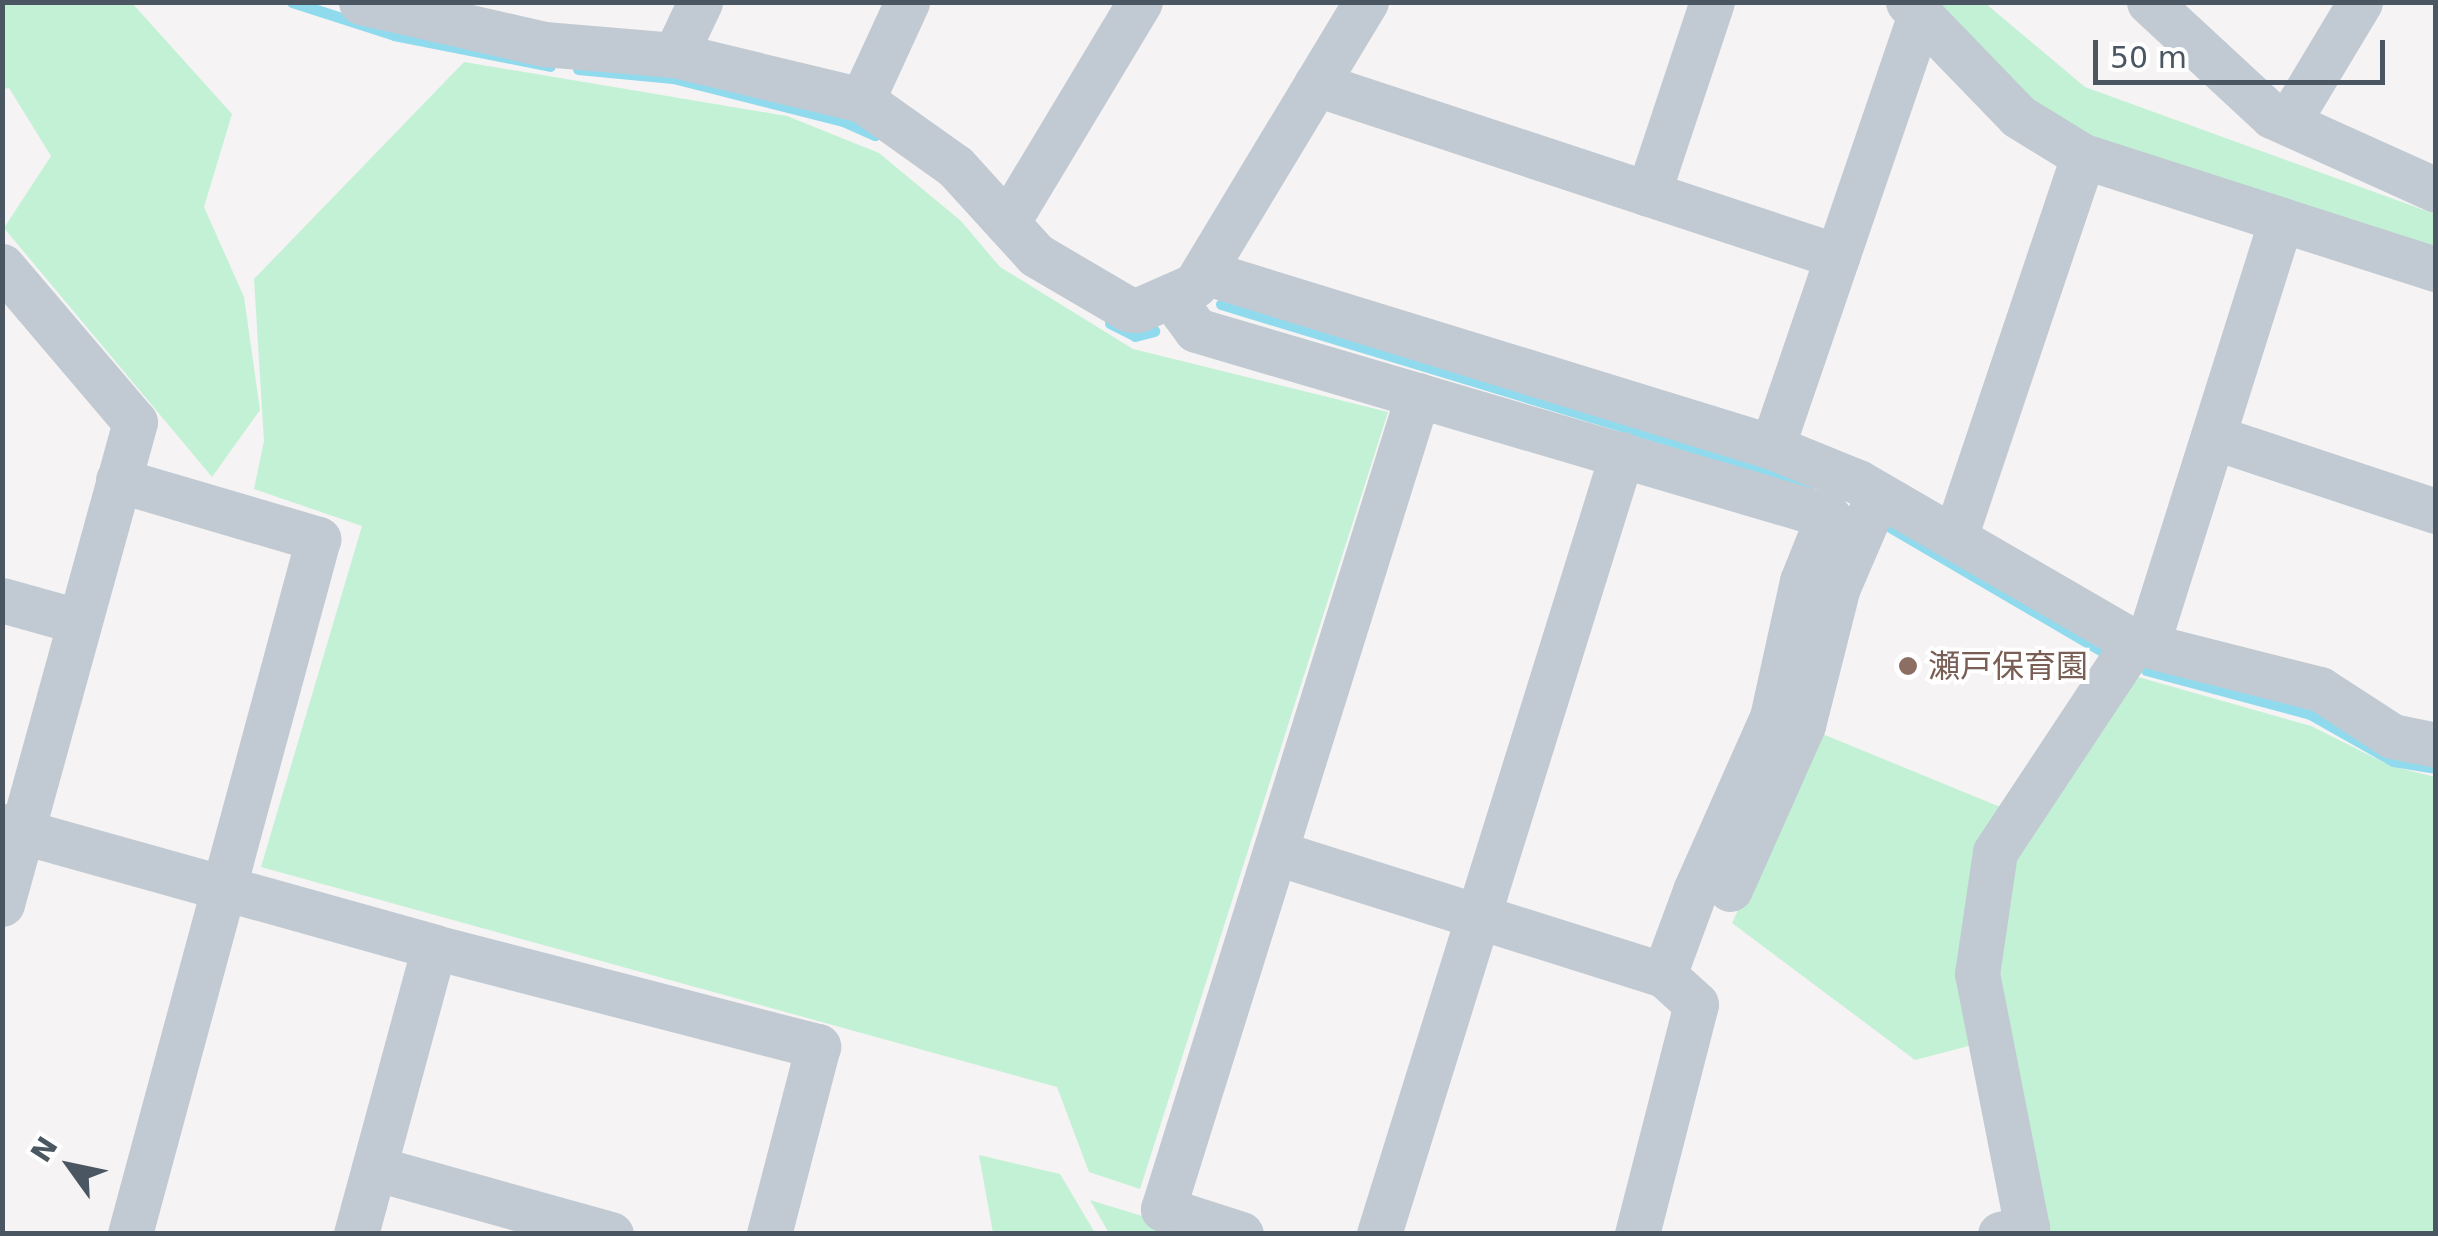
<!DOCTYPE html>
<html>
<head>
<meta charset="utf-8">
<style>
  body { margin:0 }
  #map { position:relative; width:2438px; height:1236px; overflow:hidden; background:#f5f3f3; font-family:"DejaVu Sans","Noto Sans JP",sans-serif }
  div>[style] { position:absolute }
  .green>* { inset:0; background:#c3f1d5 }
  .stream>* { height:11px; margin:-5.5px; padding:0 5.5px; transform-origin:5.5px; border-radius:5.5px; background:#90daee }
  .minor>* { height:45px; margin:-22.5px; padding:0 22.5px; transform-origin:22.5px; border-radius:22.5px; background:#c1cad2 }
  .dots>* { width:28px; height:28px; translate:-50% -50%; box-sizing:border-box; border:5px solid #fff; border-radius:50% }
  span { translate:-50% -50%; white-space:nowrap; text-align:center; line-height:1.15; -webkit-text-stroke:8px #fff; paint-order:stroke }
  .education-label { font-size:32px; color:#785e54 }
  .left { translate:0 -50%; text-align:left }
  .frame { position:absolute; inset:0; border:5px solid #4a5661; pointer-events:none }
  .north { position:absolute; left:20px; top:1116px; width:100px; height:100px; -webkit-text-stroke:8px #fff; paint-order:stroke; rotate:303deg; font-size:28px; font-weight:700; line-height:40px; text-align:center; color:#4a5661 }
  .north::after { content:''; display:block; margin:auto; width:35px; height:45px; background:#4a5661; clip-path:polygon(50% 0,100% 100%,50% 72%,0 100%) }
  .scale { position:absolute; left:2093px; top:40px; width:292px; height:45px; box-sizing:border-box; border:5px solid #4a5661; border-top:0; padding-left:12px; font-size:30px; line-height:35px; white-space:nowrap; color:#4a5661; -webkit-text-stroke:8px #fff; paint-order:stroke }
</style>
</head>
<body>
<div id="map">
  <div class="green">
    <div style="clip-path:polygon(2px 3px,132px 3px,232px 114px,204px 207px,244px 297px,260px 410px,212px 477px,4px 228px,51px 156px,9px 88px,3px 89px)"></div>
    <div style="clip-path:polygon(1911px 3px,1985px 3px,2085px 87px,2435px 214px,2435px 271px,2184px 205px,2029px 104px)"></div>
    <div style="clip-path:polygon(464px 62px,787px 116px,879px 153px,961px 221px,1000px 267px,1133px 349px,1388px 412px,1140px 1189px,1089px 1172px,1057px 1087px,261px 867px,362px 526px,254px 489px,264px 441px,254px 279px)"></div>
    <div style="clip-path:polygon(2138px 677px,2311px 726px,2391px 766px,2435px 777px,2435px 1233px,2041px 1233px,1983px 974px,2001px 854px)"></div>
    <div style="clip-path:polygon(1820px 733px,2010px 811px,1984px 1042px,1915px 1060px,1732px 923px)"></div>
    <div style="clip-path:polygon(979px 1155px,1060px 1174px,1095px 1233px,993px 1233px)"></div>
    <div style="clip-path:polygon(1090px 1200px,1197px 1233px,1109px 1233px)"></div>
  </div>
  <div class="stream">
    <div style="left:292px;top:2px;width:107px;rotate:17.9deg"></div>
    <div style="left:394px;top:35px;width:159px;rotate:11.2deg"></div>
    <div style="left:578px;top:69px;width:95px;rotate:5.4deg"></div>
    <div style="left:673px;top:78px;width:175px;rotate:14.2deg"></div>
    <div style="left:843px;top:121px;width:35px;rotate:24deg"></div>
    <div style="left:1221px;top:304px;width:562px;rotate:16.95deg"></div>
    <div style="left:1759px;top:468px;width:53px;rotate:22.2deg"></div>
    <div style="left:1110px;top:323px;width:28px;rotate:27deg"></div>
    <div style="left:1135px;top:336px;width:20px;rotate:-15deg"></div>
    <div style="left:1890px;top:527px;width:250px;rotate:30.3deg"></div>
    <div style="left:2146px;top:670px;width:170px;rotate:15deg"></div>
    <div style="left:2310px;top:714px;width:95px;rotate:29.5deg"></div>
    <div style="left:2393px;top:761px;width:44px;rotate:9.2deg"></div>
  </div>
  <div class="minor">
    <div style="left:361px;top:2px;width:188px;rotate:12.9deg"></div>
    <div style="left:544px;top:44px;width:131px;rotate:4.8deg"></div>
    <div style="left:675px;top:55px;width:192px;rotate:13.5deg"></div>
    <div style="left:862px;top:100px;width:114px;rotate:35.4deg"></div>
    <div style="left:955px;top:166px;width:120px;rotate:47.7deg"></div>
    <div style="left:1036px;top:255px;width:107px;rotate:30.4deg"></div>
    <div style="left:1128px;top:309px;width:10px;rotate:6deg"></div>
    <div style="left:1138px;top:310px;width:62px;rotate:-23.7deg"></div>
    <div style="left:1195px;top:285px;width:331px;rotate:-58.9deg"></div>
    <div style="left:1908px;top:2px;width:158px;rotate:46deg"></div>
    <div style="left:2018px;top:116px;width:76px;rotate:31.6deg"></div>
    <div style="left:2083px;top:156px;width:371px;rotate:17.8deg"></div>
    <div style="left:2149px;top:2px;width:168px;rotate:42.8deg"></div>
    <div style="left:2272px;top:116px;width:180px;rotate:24.3deg"></div>
    <div style="left:675px;top:55px;width:59px;rotate:-64.7deg"></div>
    <div style="left:1316px;top:84px;width:549px;rotate:18.27deg"></div>
    <div style="left:862px;top:100px;width:108px;rotate:-65.3deg"></div>
    <div style="left:2288px;top:122px;width:140px;rotate:-59deg"></div>
    <div style="left:1648px;top:194px;width:202px;rotate:-71.6deg"></div>
    <div style="left:1007px;top:223px;width:258px;rotate:-59deg"></div>
    <div style="left:2px;top:266px;width:205px;rotate:49.6deg"></div>
    <div style="left:135px;top:422px;width:500px;rotate:105.43deg"></div>
    <div style="left:1204px;top:272px;width:594px;rotate:17.12deg"></div>
    <div style="left:1772px;top:447px;width:93px;rotate:22.1deg"></div>
    <div style="left:1858px;top:482px;width:319px;rotate:30.1deg"></div>
    <div style="left:2134px;top:642px;width:192px;rotate:14.2deg"></div>
    <div style="left:2320px;top:689px;width:86px;rotate:33.1deg"></div>
    <div style="left:2392px;top:736px;width:45px;rotate:11.6deg"></div>
    <div style="left:1171px;top:296px;width:42px;rotate:53.7deg"></div>
    <div style="left:1196px;top:330px;width:659px;rotate:16.4deg"></div>
    <div style="left:1828px;top:516px;width:70px;rotate:111.8deg"></div>
    <div style="left:1802px;top:581px;width:139px;rotate:102.4deg"></div>
    <div style="left:1772px;top:717px;width:190px;rotate:113.9deg"></div>
    <div style="left:1695px;top:891px;width:90px;rotate:110.3deg"></div>
    <div style="left:1664px;top:975px;width:408px;rotate:-162.5deg"></div>
    <div style="left:2213px;top:437px;width:235px;rotate:18.4deg"></div>
    <div style="left:1772px;top:447px;width:457px;rotate:-71.1deg"></div>
    <div style="left:118px;top:480px;width:209px;rotate:16.4deg"></div>
    <div style="left:318px;top:539px;width:720px;rotate:105.14deg"></div>
    <div style="left:1955px;top:537px;width:402px;rotate:-71.4deg"></div>
    <div style="left:2px;top:600px;width:78px;rotate:15.6deg"></div>
    <div style="left:2147px;top:645px;width:446px;rotate:-72.5deg"></div>
    <div style="left:2px;top:826px;width:449px;rotate:15.6deg"></div>
    <div style="left:434px;top:947px;width:397px;rotate:14.5deg"></div>
    <div style="left:818px;top:1046px;width:194px;rotate:104.6deg"></div>
    <div style="left:1730px;top:889px;width:180px;rotate:-66deg"></div>
    <div style="left:1803px;top:725px;width:142px;rotate:-75.8deg"></div>
    <div style="left:1838px;top:587px;width:101px;rotate:-66.7deg"></div>
    <div style="left:374px;top:1168px;width:246px;rotate:15.6deg"></div>
    <div style="left:356px;top:1234px;width:297px;rotate:-74.8deg"></div>
    <div style="left:1241px;top:1234px;width:82px;rotate:-162.2deg"></div>
    <div style="left:1163px;top:1209px;width:853px;rotate:-72.61deg"></div>
    <div style="left:1379px;top:1234px;width:817px;rotate:-72.7deg"></div>
    <div style="left:1637px;top:1234px;width:237px;rotate:-75.6deg"></div>
    <div style="left:1696px;top:1004px;width:43px;rotate:-137.8deg"></div>
    <div style="left:2000px;top:1234px;width:28px;rotate:-13deg"></div>
    <div style="left:2027px;top:1228px;width:259px;rotate:-101.1deg"></div>
    <div style="left:1977px;top:974px;width:123px;rotate:-81.6deg"></div>
    <div style="left:1995px;top:852px;width:252px;rotate:-56.5deg"></div>
  </div>
  <div class="dots">
    <div style="left:1908px;top:666px;background:#8d6e63"></div>
  </div>
  <div class="education-label">
    <span class="left" style="left:1928px;top:666px">瀬戸保育園</span>
  </div>
  <div class="frame"></div>
  <div class="north">N</div>
  <div class="scale">50 m</div>
</div>
</body>
</html>
